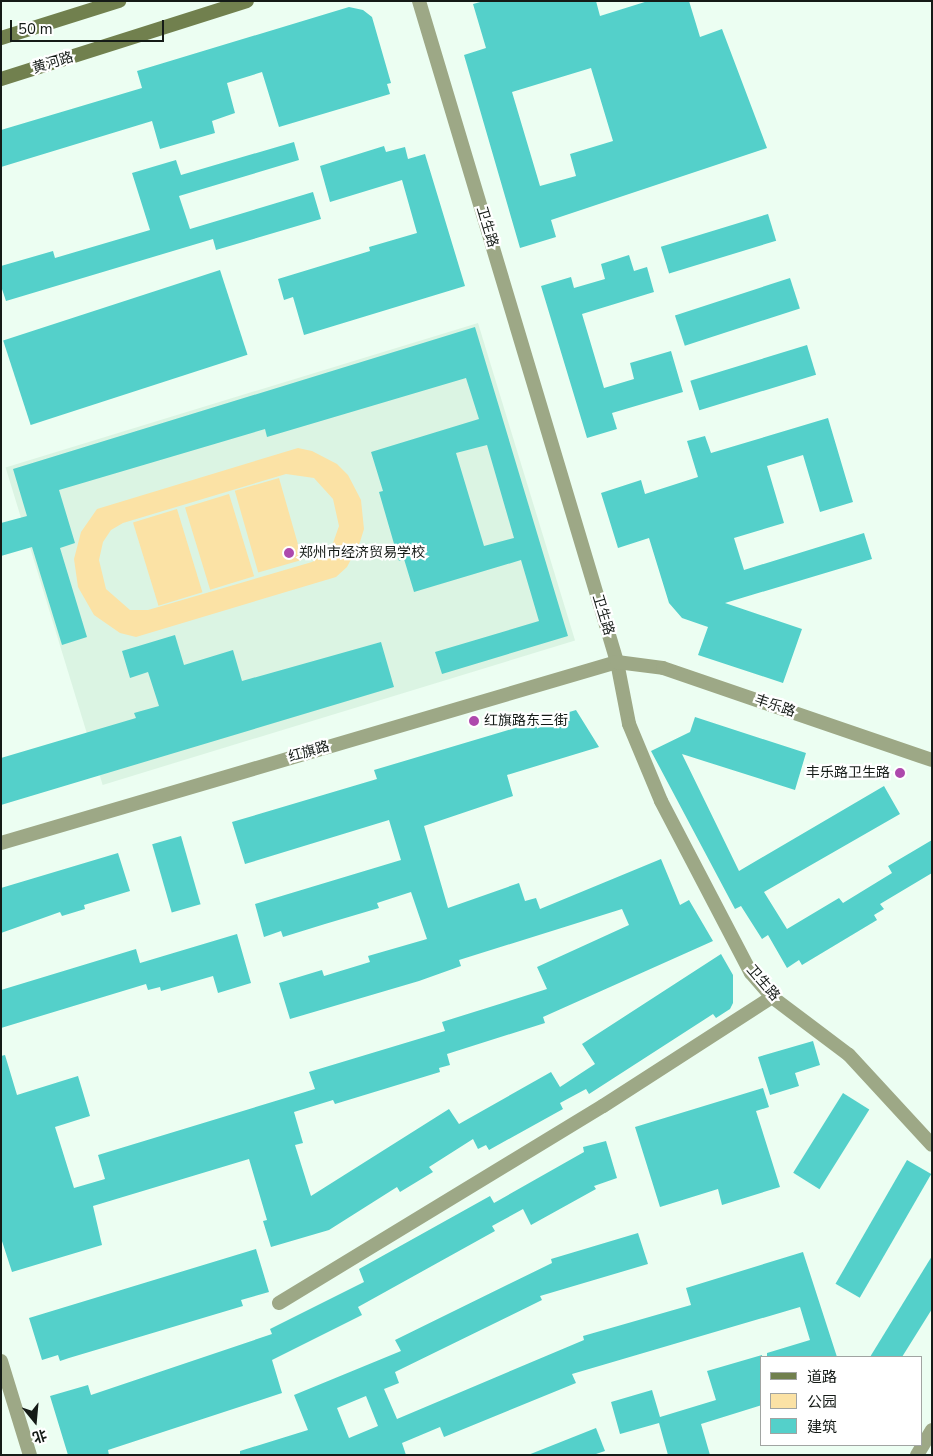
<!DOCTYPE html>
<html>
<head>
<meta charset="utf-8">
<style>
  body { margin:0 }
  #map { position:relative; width:933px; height:1456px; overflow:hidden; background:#ecfef2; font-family:"Nunito Sans","Noto Sans SC",sans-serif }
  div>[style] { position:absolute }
  .built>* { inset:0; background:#dbf4e3; transform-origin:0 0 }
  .green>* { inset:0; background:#fbe2a5; transform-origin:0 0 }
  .building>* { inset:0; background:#54d0ca; transform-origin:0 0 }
  .minor>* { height:14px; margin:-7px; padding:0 7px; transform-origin:7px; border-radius:7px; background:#9da886 }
  .tertiary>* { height:14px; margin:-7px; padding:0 7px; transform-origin:7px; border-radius:7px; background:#9da886 }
  .secondary>* { height:14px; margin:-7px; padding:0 7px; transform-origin:7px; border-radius:7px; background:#71804e }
  .dots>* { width:14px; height:14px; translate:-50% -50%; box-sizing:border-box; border:2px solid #fff; border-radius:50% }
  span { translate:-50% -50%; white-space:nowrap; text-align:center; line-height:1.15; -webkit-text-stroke:4.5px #fff; paint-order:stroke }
  .street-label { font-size:14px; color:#151b17 }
  .poi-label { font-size:14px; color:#151b17 }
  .left { translate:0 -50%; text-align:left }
  .right { translate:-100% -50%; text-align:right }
  .frame { position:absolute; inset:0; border:2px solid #151b17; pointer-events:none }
  .legend { position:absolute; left:760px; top:1356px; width:162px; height:90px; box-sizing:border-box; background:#fff; border:1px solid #a1a4a2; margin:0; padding:6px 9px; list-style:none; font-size:15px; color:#151b17 }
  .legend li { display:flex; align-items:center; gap:10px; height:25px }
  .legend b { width:25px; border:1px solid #a1a4a2 }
  .north { position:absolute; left:10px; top:1396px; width:50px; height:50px; -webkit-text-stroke:4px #fff; paint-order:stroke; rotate:163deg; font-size:14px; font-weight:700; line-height:20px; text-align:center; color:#151b17 }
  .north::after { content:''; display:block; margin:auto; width:18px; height:22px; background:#151b17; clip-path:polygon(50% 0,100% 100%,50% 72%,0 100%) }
  .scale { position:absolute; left:10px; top:20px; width:154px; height:22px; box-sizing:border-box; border:2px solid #151b17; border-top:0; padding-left:6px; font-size:15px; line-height:18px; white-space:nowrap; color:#151b17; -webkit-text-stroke:4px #fff; paint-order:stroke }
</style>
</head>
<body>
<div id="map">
  <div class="built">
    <div style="left:478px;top:323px;width:332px;height:494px;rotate:73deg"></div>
  </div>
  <div class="green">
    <div style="clip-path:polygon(evenodd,298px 448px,312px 451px,337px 464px,348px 475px,361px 500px,364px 529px,360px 542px,347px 567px,336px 577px,136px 637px,120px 633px,94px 615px,78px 587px,74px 559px,81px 532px,97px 509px,298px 448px,286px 474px,314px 478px,333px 499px,339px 526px,333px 543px,323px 555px,312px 562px,148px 610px,130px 610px,106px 589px,99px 560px,103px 542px,111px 530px,123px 523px,286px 474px)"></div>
    <div style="left:279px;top:478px;width:85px;height:46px;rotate:74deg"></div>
    <div style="left:229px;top:494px;width:86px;height:46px;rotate:73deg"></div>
    <div style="left:177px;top:509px;width:87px;height:46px;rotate:73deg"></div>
  </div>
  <div class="building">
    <div style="clip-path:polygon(evenodd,484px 1px,596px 1px,600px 16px,648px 1px,689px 1px,700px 37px,722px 29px,767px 148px,551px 220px,556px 237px,520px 248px,464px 55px,486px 48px,473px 4px,484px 1px,591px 68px,613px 141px,570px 154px,576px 176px,540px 186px,512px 92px,591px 68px)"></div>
    <div style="clip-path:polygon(349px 7px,363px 10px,372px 17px,391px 83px,387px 84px,390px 94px,279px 127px,262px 72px,227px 83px,235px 113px,212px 121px,215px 133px,160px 149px,152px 121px,1px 167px,1px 130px,142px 88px,137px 71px)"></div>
    <div style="clip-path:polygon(294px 142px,299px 160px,179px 196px,190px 229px,313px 192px,321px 219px,216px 250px,213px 239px,6px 301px,1px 286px,1px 266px,53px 251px,55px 258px,150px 230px,132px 173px,176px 160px,181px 175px)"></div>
    <div style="clip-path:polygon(384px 146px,386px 152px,405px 147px,408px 159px,425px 154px,465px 286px,304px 335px,293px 297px,284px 300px,278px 279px,370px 251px,369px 247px,417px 233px,402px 180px,330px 202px,320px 166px)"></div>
    <div style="left:768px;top:214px;width:28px;height:112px;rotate:73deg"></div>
    <div style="clip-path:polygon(629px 255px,634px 271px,647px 267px,654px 292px,582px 314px,604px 388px,634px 379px,630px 363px,671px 351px,683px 392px,612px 413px,617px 429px,587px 438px,541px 286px,571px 277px,574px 288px,605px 279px,601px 264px)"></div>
    <div style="left:220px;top:270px;width:89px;height:228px;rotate:72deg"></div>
    <div style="left:790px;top:278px;width:32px;height:121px;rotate:72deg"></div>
    <div style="clip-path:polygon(evenodd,475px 327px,568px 636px,442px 674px,435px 652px,539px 621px,521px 560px,414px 592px,404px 559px,399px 561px,379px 492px,383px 491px,371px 452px,479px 419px,466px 378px,267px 437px,265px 429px,59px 490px,75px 543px,60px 548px,87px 637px,62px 645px,32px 547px,1px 556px,1px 523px,27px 516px,13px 469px,475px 327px,487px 445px,514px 538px,484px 546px,456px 453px,487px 445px)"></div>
    <div style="left:807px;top:345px;width:31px;height:122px;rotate:73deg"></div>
    <div style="clip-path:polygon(828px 418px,853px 502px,820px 512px,803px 455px,767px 466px,784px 523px,734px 538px,744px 570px,864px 533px,872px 559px,725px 603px,802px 629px,783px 683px,698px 655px,708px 627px,682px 618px,669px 603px,649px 538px,618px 548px,601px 493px,641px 480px,645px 494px,698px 477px,687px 441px,705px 436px,711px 453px)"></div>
    <div style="clip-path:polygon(175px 635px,184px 665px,233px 650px,242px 681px,381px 642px,394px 687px,1px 805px,1px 758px,136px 718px,134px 713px,159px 706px,148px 672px,130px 678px,122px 651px)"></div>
    <div style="clip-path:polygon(576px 710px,599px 747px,507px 775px,513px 796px,424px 826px,448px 908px,519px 883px,525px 901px,536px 898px,540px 909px,661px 859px,680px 905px,689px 900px,713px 941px,543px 1017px,545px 1023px,447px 1054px,450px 1065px,439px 1068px,440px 1072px,335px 1104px,333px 1100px,294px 1112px,303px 1143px,295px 1145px,311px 1196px,449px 1109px,459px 1124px,551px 1072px,560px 1087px,595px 1064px,582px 1044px,721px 954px,733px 975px,733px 1003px,730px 1009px,716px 1018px,713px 1014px,589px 1094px,586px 1089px,560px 1103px,563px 1109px,489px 1150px,486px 1145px,478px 1149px,473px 1139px,429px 1167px,433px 1172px,400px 1192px,397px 1187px,329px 1230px,271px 1247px,263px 1221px,267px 1220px,249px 1159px,93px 1206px,102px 1245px,12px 1272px,1px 1238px,1px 1056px,5px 1055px,17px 1095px,78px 1076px,90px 1116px,55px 1127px,74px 1188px,105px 1179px,98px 1155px,315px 1089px,309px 1072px,445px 1031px,442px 1022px,547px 989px,537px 967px,629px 925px,622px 909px,459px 960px,461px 966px,419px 981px,290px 1019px,279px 983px,322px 970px,324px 976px,370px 962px,368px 956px,427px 939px,411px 892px,377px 903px,379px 908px,325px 924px,283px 937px,281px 931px,264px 937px,255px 904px,401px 860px,389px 820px,245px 864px,232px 822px,377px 779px,374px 770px)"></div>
    <div style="clip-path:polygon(695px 717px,806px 753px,795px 790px,682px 754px,739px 871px,884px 786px,900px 814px,764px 892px,787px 929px,839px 898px,843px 903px,892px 873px,888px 866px,932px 840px,932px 873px,880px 904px,884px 909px,874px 915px,877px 920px,802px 965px,799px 960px,787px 968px,768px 935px,762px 939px,741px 906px,735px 909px,651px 751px,690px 732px)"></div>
    <div style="left:181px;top:836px;width:71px;height:30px;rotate:74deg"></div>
    <div style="clip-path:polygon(118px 853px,130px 891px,84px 905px,85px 909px,62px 916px,60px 912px,1px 933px,1px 888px)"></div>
    <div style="clip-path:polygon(237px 934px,251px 983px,218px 993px,213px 976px,161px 991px,160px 987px,148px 990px,146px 984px,1px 1028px,1px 990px,136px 949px,140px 963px)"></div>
    <div style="clip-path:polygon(813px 1041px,820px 1065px,795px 1073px,799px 1086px,770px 1095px,758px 1057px)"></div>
    <div style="clip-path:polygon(763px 1088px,769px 1107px,756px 1111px,780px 1187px,722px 1205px,718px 1189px,660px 1207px,635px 1127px)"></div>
    <div style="left:843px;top:1093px;width:31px;height:94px;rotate:32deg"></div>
    <div style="clip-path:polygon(606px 1141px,617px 1178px,594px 1186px,596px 1189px,531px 1225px,523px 1209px,492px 1226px,495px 1231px,358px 1307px,362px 1315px,272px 1360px,282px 1393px,108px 1450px,109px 1455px,68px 1455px,50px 1396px,88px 1385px,91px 1395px,272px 1334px,270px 1329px,364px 1282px,359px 1269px,490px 1196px,494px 1203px,584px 1152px,583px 1147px)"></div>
    <div style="left:907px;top:1160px;width:28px;height:143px;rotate:30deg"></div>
    <div style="clip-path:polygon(evenodd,638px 1233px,648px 1264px,540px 1296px,542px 1300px,395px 1372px,399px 1383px,384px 1389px,397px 1419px,584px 1340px,583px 1336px,691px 1305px,686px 1288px,803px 1252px,837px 1357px,767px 1357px,767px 1353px,810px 1340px,800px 1307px,572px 1374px,576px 1383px,444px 1437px,440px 1427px,402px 1443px,406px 1455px,240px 1455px,240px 1451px,308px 1430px,294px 1395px,401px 1351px,395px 1340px,552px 1263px,551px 1259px,638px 1233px,366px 1396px,378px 1426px,349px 1438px,337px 1408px,366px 1396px)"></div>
    <div style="clip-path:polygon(256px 1249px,269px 1292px,241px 1300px,243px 1306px,69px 1358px,60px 1361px,58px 1355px,42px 1360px,29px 1318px)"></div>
    <div style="clip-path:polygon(932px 1256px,932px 1309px,902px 1357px,870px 1357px)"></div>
    <div style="clip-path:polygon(762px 1355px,762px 1405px,701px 1424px,710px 1455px,668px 1455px,659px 1423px,620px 1434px,611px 1402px,652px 1390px,660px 1417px,716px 1400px,707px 1371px)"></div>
    <div style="clip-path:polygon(596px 1428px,605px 1451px,593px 1455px,528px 1455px)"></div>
  </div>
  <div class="minor">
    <div style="left:419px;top:1px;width:690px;rotate:73.32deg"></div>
    <div style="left:617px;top:662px;width:63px;rotate:79deg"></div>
    <div style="left:629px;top:724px;width:83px;rotate:67.4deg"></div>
    <div style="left:661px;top:801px;width:194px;rotate:62.4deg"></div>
    <div style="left:751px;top:973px;width:32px;rotate:49deg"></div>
    <div style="left:772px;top:997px;width:96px;rotate:37deg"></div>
    <div style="left:849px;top:1055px;width:122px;rotate:47.3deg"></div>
    <div style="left:1px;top:843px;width:642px;rotate:-16.37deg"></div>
    <div style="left:617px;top:662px;width:46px;rotate:7.4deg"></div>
    <div style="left:663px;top:668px;width:284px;rotate:18.9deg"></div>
    <div style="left:279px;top:1303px;width:379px;rotate:-31.3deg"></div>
    <div style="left:603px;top:1106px;width:201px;rotate:-32.8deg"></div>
  </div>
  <div class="tertiary">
    <div style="left:1px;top:1361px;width:98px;rotate:72.9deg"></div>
    <div style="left:917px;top:1455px;width:29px;rotate:-59deg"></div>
  </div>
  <div class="secondary">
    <div style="left:1px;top:38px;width:124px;rotate:-17.4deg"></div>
    <div style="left:1px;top:79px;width:258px;rotate:-17.6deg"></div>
  </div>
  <div class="dots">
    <div style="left:289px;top:553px;background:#ae49ad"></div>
    <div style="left:474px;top:721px;background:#ae49ad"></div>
    <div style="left:900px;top:773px;background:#ae49ad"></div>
  </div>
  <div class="street-label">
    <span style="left:53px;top:63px;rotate:-17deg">黄河路</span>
    <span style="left:487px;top:227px;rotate:73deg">卫生路</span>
    <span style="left:603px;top:615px;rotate:73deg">卫生路</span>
    <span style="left:775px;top:706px;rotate:19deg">丰乐路</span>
    <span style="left:309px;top:752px;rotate:-16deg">红旗路</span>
    <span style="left:763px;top:983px;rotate:49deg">卫生路</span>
  </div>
  <div class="poi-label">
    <span class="left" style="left:299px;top:553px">郑州市经济贸易学校</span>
    <span class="left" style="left:484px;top:721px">红旗路东三街</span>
    <span class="right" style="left:890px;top:773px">丰乐路卫生路</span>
  </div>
  <div class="frame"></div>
  <ul class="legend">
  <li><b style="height:6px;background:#71804e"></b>道路</li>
  <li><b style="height:14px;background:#fbe2a5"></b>公园</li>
  <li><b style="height:14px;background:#54d0ca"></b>建筑</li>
  </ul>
  <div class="north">北</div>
  <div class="scale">50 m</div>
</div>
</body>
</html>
